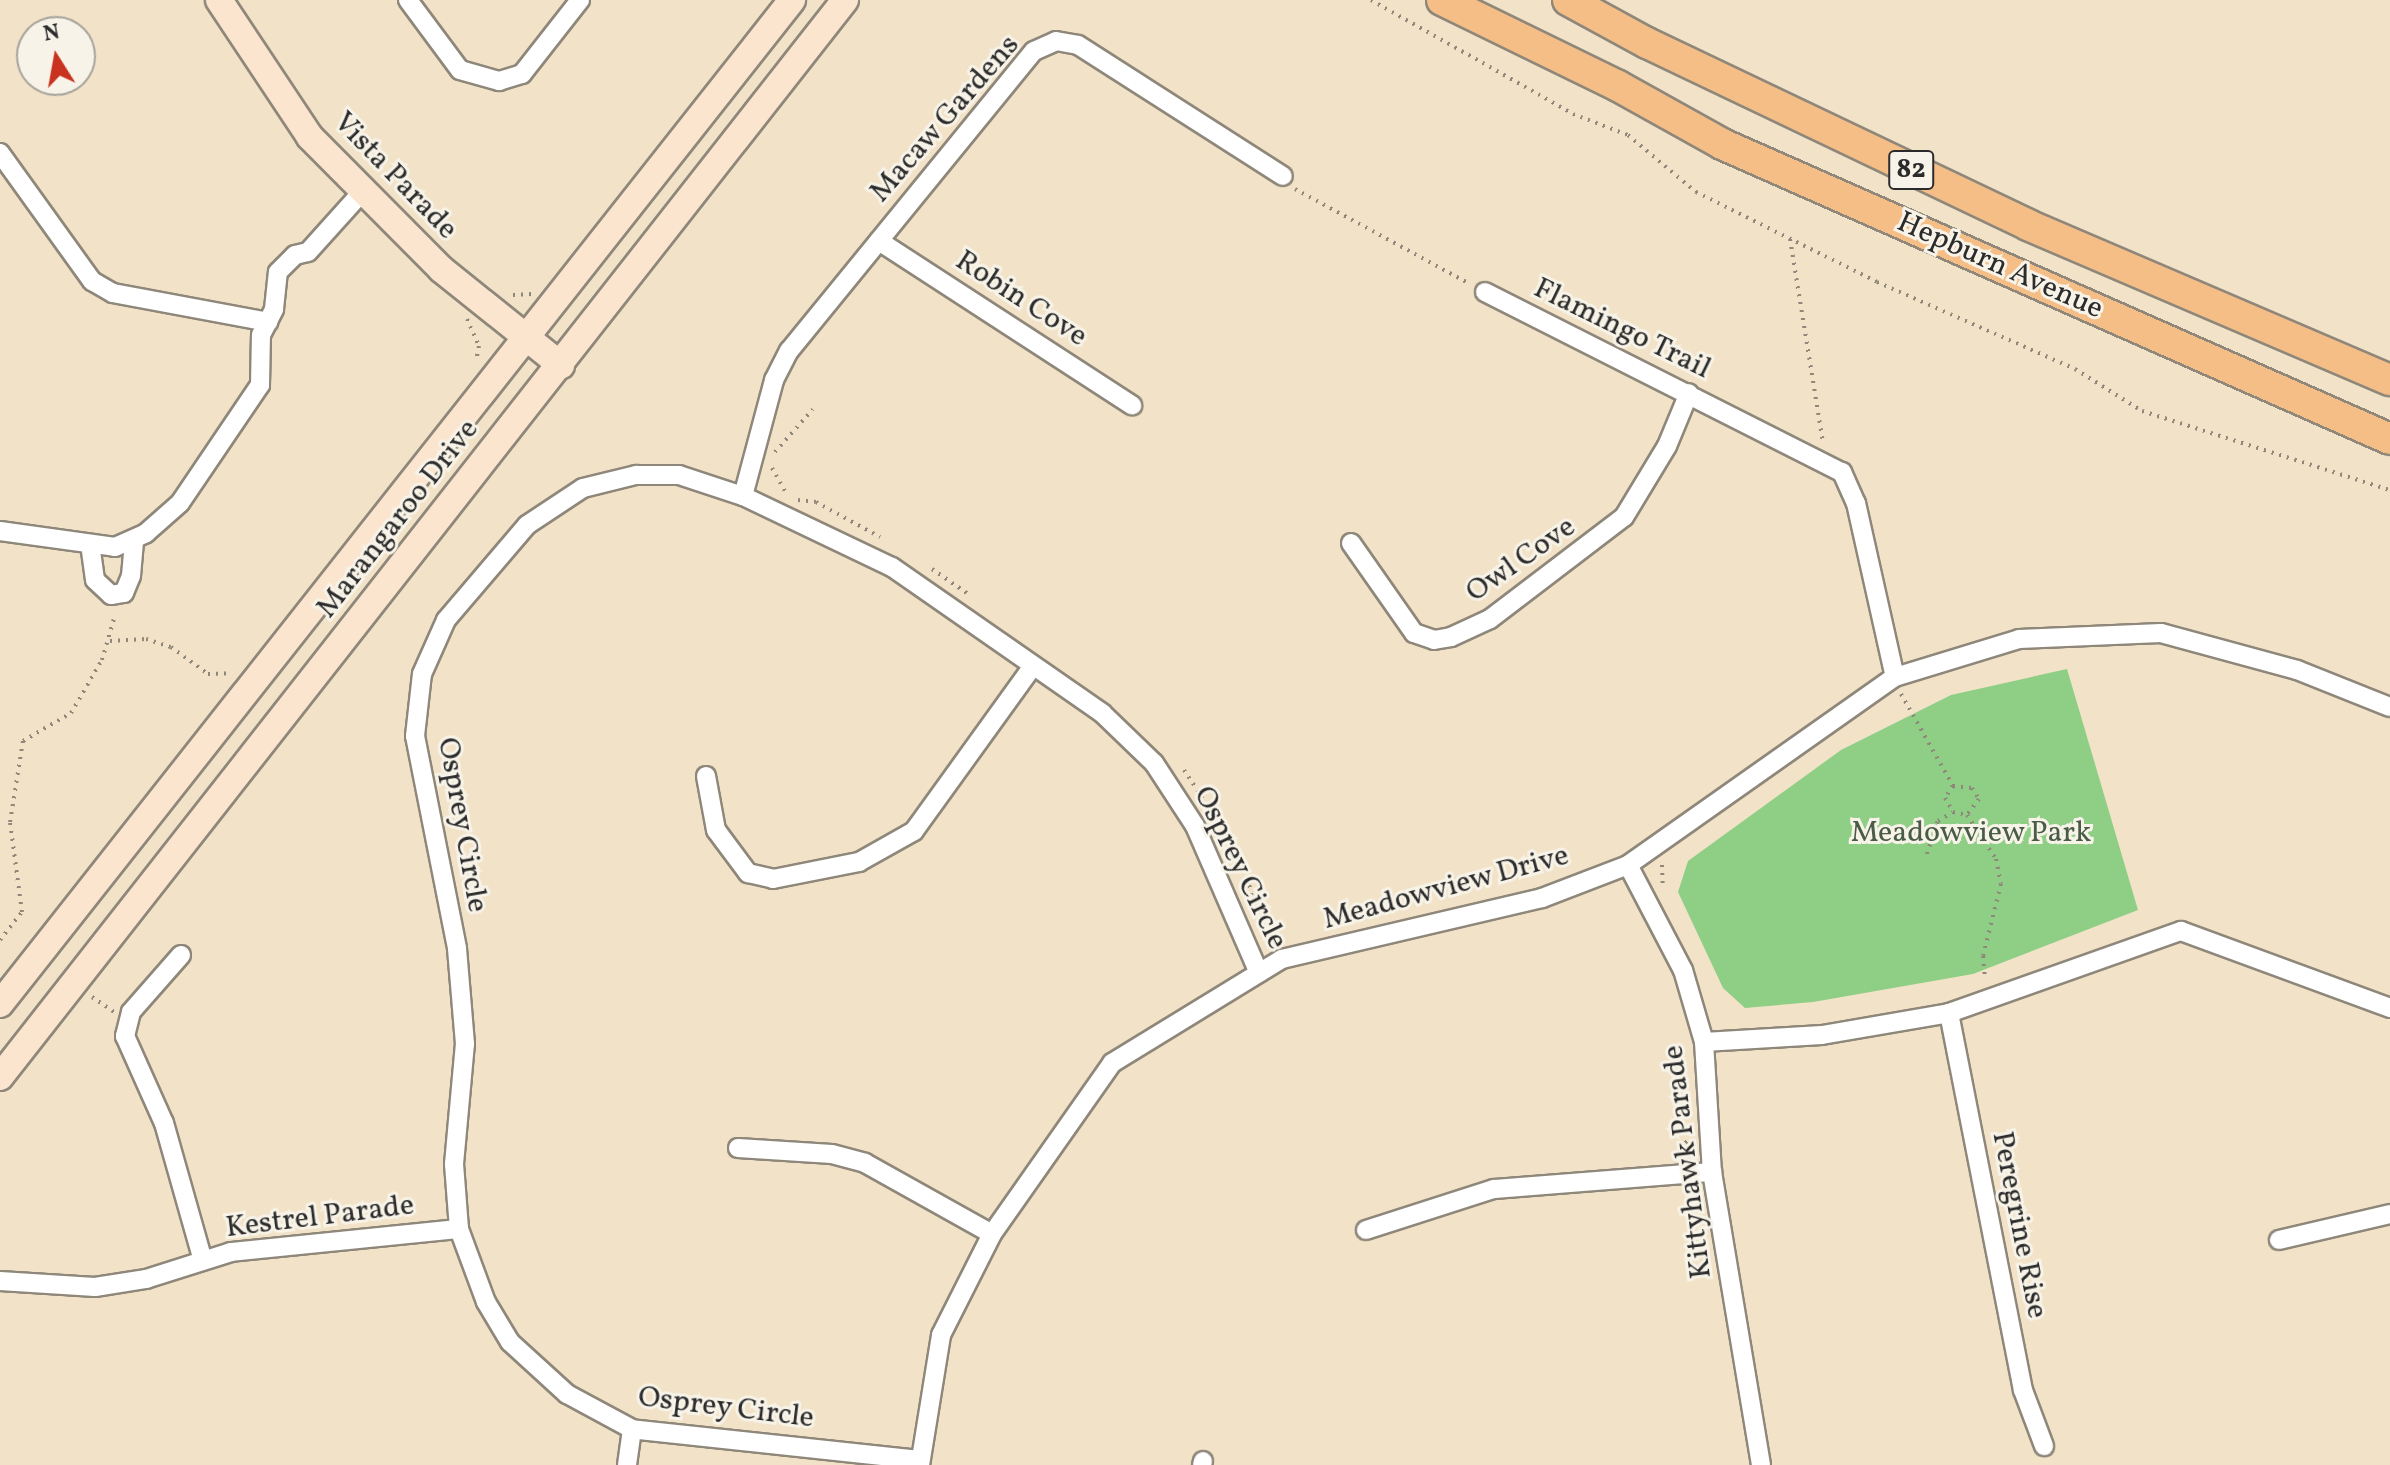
<!DOCTYPE html>
<html>
<head>
<meta charset="utf-8">
<style>
  body { margin:0 }
  #map { position:relative; width:2390px; height:1465px; overflow:hidden; background:#f2e3c8; font-family:Vollkorn,serif }
  div>[style] { position:absolute }
  .green>* { inset:0; background:#8ece85 }
  .path>* { height:4px; margin-top:-2px; transform-origin:0; background:repeating-linear-gradient(90deg,#8e877a 0 2px,transparent 0 8px) }
  .roads { filter:drop-shadow(2px 0 #8e877a) drop-shadow(-2px 0 #8e877a) drop-shadow(0 2px #8e877a) drop-shadow(0 -2px #8e877a) }
  .street>* { height:18px; margin:-9px; padding:0 9px; transform-origin:9px; border-radius:9px; background:#fff }
  .secondary>* { height:26px; margin:-13px; padding:0 13px; transform-origin:13px; border-radius:13px; background:#fbe5cf }
  .primary>* { height:30px; margin:-15px; padding:0 15px; transform-origin:15px; border-radius:15px; background:#f6be87 }
  span { translate:-50% -50%; white-space:nowrap; text-align:center; line-height:1.15; -webkit-text-stroke:6px #f7f3e8; paint-order:stroke }
  .shield-label span { padding:2px 6px; background:#f7f3e8; border:2px solid; border-radius:6px; -webkit-text-stroke-width:0 }
  .shield-label { font-size:28px; color:#2b2b2b; font-weight:700 }
  .street-label { font-size:30px; color:#2b2b2b }
  .park-label { font-size:30px; color:#495c46 }
  .north { position:absolute; left:16px; top:16px; width:80px; height:80px; box-sizing:border-box; background:#f7f3e8; border:2px solid #a5a39c; border-radius:50%; rotate:349deg; font-size:22px; font-weight:700; line-height:32px; text-align:center; color:#2b2b2b }
  .north::after { content:''; display:block; margin:auto; width:28px; height:36px; background:#c8321e; clip-path:polygon(50% 0,100% 100%,50% 72%,0 100%) }
</style>
</head>
<body>
<div id="map">
  <div class="green">
    <div style="clip-path:polygon(2067px 669px,2138px 910px,1973px 974px,1813px 1002px,1745px 1008px,1723px 988px,1678px 892px,1688px 861px,1841px 750px,1951px 695px)"></div>
  </div>
  <div class="path">
    <div style="left:1371px;top:0;width:232px;rotate:29.4deg"></div>
    <div style="left:1573px;top:114px;width:59px;rotate:20.9deg"></div>
    <div style="left:1628px;top:135px;width:89px;rotate:40deg"></div>
    <div style="left:1696px;top:192px;width:202px;rotate:26.4deg"></div>
    <div style="left:1877px;top:282px;width:216px;rotate:23.7deg"></div>
    <div style="left:2075px;top:369px;width:79px;rotate:32.1deg"></div>
    <div style="left:2142px;top:411px;width:260px;rotate:17.7deg"></div>
    <div style="left:1295px;top:189px;width:199px;rotate:28.5deg"></div>
    <div style="left:1790px;top:239px;width:206px;rotate:80.8deg"></div>
    <div style="left:513px;top:295px;width:19px;rotate:-3deg"></div>
    <div style="left:467px;top:319px;width:30px;rotate:66deg"></div>
    <div style="left:479px;top:346px;width:15px;rotate:101deg"></div>
    <div style="left:775px;top:452px;width:57px;rotate:-48.5deg"></div>
    <div style="left:772px;top:468px;width:31px;rotate:61deg"></div>
    <div style="left:798px;top:500px;width:18px;rotate:6deg"></div>
    <div style="left:816px;top:502px;width:73px;rotate:28.7deg"></div>
    <div style="left:932px;top:569px;width:47px;rotate:34.7deg"></div>
    <div style="left:110px;top:641px;width:36px;rotate:-3deg"></div>
    <div style="left:146px;top:639px;width:26px;rotate:18deg"></div>
    <div style="left:171px;top:647px;width:46px;rotate:36.1deg"></div>
    <div style="left:208px;top:674px;width:24px;rotate:-2deg"></div>
    <div style="left:1901px;top:694px;width:106px;rotate:60.5deg"></div>
    <div style="left:1953px;top:786px;width:14px;rotate:124deg"></div>
    <div style="left:1945px;top:798px;width:16px;rotate:60deg"></div>
    <div style="left:1953px;top:812px;width:14px;rotate:12deg"></div>
    <div style="left:1967px;top:815px;width:53px;rotate:56.6deg"></div>
    <div style="left:1996px;top:859px;width:25px;rotate:79deg"></div>
    <div style="left:2001px;top:884px;width:74px;rotate:104deg"></div>
    <div style="left:1983px;top:956px;width:23px;rotate:85deg"></div>
    <div style="left:1184px;top:770px;width:43px;rotate:56.3deg"></div>
    <div style="left:1953px;top:786px;width:19px;rotate:6deg"></div>
    <div style="left:1972px;top:788px;width:13px;rotate:58deg"></div>
    <div style="left:1979px;top:799px;width:20px;rotate:127deg"></div>
    <div style="left:1218px;top:824px;width:46px;rotate:55.6deg"></div>
    <div style="left:1244px;top:862px;width:53px;rotate:77deg"></div>
    <div style="left:1927px;top:854px;width:35px;rotate:-72deg"></div>
    <div style="left:1938px;top:821px;width:17px;rotate:-31deg"></div>
    <div style="left:1662px;top:865px;width:23px;rotate:88deg"></div>
    <div style="left:1263px;top:929px;width:19px;rotate:39deg"></div>
    <div style="left:0;top:940px;width:36px;rotate:-52deg"></div>
    <div style="left:22px;top:912px;width:91px;rotate:-97.6deg"></div>
    <div style="left:10px;top:822px;width:82px;rotate:-80.9deg"></div>
    <div style="left:23px;top:741px;width:56px;rotate:-30.3deg"></div>
    <div style="left:71px;top:713px;width:61px;rotate:-59.7deg"></div>
    <div style="left:102px;top:660px;width:47px;rotate:-73.9deg"></div>
    <div style="left:92px;top:997px;width:27px;rotate:34deg"></div>
    <div style="left:1675px;top:1155px;width:23px;rotate:-49deg"></div>
  </div>
  <div class="roads">
    <div class="street">
      <div style="left:408px;top:0;width:87px;rotate:53.4deg"></div>
      <div style="left:460px;top:70px;width:41px;rotate:15.8deg"></div>
      <div style="left:499px;top:81px;width:24px;rotate:-17deg"></div>
      <div style="left:522px;top:74px;width:94px;rotate:-51.9deg"></div>
      <div style="left:0;top:153px;width:158px;rotate:54.3deg"></div>
      <div style="left:92px;top:281px;width:24px;rotate:30deg"></div>
      <div style="left:113px;top:293px;width:158px;rotate:10.6deg"></div>
      <div style="left:879px;top:241px;width:302px;rotate:33deg"></div>
      <div style="left:1485px;top:292px;width:400px;rotate:26.8deg"></div>
      <div style="left:1842px;top:472px;width:34px;rotate:66deg"></div>
      <div style="left:1856px;top:503px;width:178px;rotate:77.4deg"></div>
      <div style="left:743px;top:496px;width:120px;rotate:-75deg"></div>
      <div style="left:774px;top:380px;width:33px;rotate:-63deg"></div>
      <div style="left:789px;top:351px;width:387px;rotate:-50.8deg"></div>
      <div style="left:1034px;top:51px;width:24px;rotate:-24deg"></div>
      <div style="left:1056px;top:41px;width:22px;rotate:10deg"></div>
      <div style="left:1078px;top:45px;width:243px;rotate:32.6deg"></div>
      <div style="left:0;top:531px;width:116px;rotate:7.9deg"></div>
      <div style="left:115px;top:547px;width:34px;rotate:-24deg"></div>
      <div style="left:146px;top:533px;width:45px;rotate:-41.4deg"></div>
      <div style="left:180px;top:503px;width:143px;rotate:-55.9deg"></div>
      <div style="left:260px;top:385px;width:50px;rotate:-88.9deg"></div>
      <div style="left:261px;top:335px;width:29px;rotate:-63deg"></div>
      <div style="left:274px;top:309px;width:37px;rotate:-84deg"></div>
      <div style="left:278px;top:272px;width:24px;rotate:-45deg"></div>
      <div style="left:295px;top:255px;width:13px;rotate:-13deg"></div>
      <div style="left:308px;top:252px;width:82px;rotate:-48deg"></div>
      <div style="left:1351px;top:543px;width:110px;rotate:55deg"></div>
      <div style="left:1414px;top:633px;width:21px;rotate:19deg"></div>
      <div style="left:1434px;top:640px;width:17px;rotate:-10deg"></div>
      <div style="left:1451px;top:637px;width:43px;rotate:-24.8deg"></div>
      <div style="left:1490px;top:619px;width:168px;rotate:-37.3deg"></div>
      <div style="left:1624px;top:517px;width:83px;rotate:-58.8deg"></div>
      <div style="left:1667px;top:446px;width:57px;rotate:-67.5deg"></div>
      <div style="left:90px;top:544px;width:36px;rotate:82deg"></div>
      <div style="left:95px;top:580px;width:22px;rotate:43deg"></div>
      <div style="left:111px;top:595px;width:13px;rotate:-9deg"></div>
      <div style="left:124px;top:593px;width:18px;rotate:-68deg"></div>
      <div style="left:131px;top:576px;width:37px;rotate:-85deg"></div>
      <div style="left:706px;top:776px;width:55px;rotate:79.5deg"></div>
      <div style="left:716px;top:830px;width:54px;rotate:53.3deg"></div>
      <div style="left:748px;top:873px;width:26px;rotate:13deg"></div>
      <div style="left:773px;top:879px;width:88px;rotate:-11.2deg"></div>
      <div style="left:859px;top:862px;width:63px;rotate:-29.4deg"></div>
      <div style="left:914px;top:831px;width:203px;rotate:-54.2deg"></div>
      <div style="left:1628px;top:865px;width:119px;rotate:62.4deg"></div>
      <div style="left:1683px;top:970px;width:75px;rotate:73.7deg"></div>
      <div style="left:1704px;top:1042px;width:130px;rotate:86.5deg"></div>
      <div style="left:1712px;top:1172px;width:297px;rotate:80.5deg"></div>
      <div style="left:181px;top:955px;width:76px;rotate:131.3deg"></div>
      <div style="left:131px;top:1012px;width:25px;rotate:104deg"></div>
      <div style="left:125px;top:1036px;width:95px;rotate:65.9deg"></div>
      <div style="left:164px;top:1123px;width:143px;rotate:74.2deg"></div>
      <div style="left:1949px;top:1013px;width:384px;rotate:78.9deg"></div>
      <div style="left:2023px;top:1390px;width:60px;rotate:69.4deg"></div>
      <div style="left:1704px;top:1042px;width:118px;rotate:-3.4deg"></div>
      <div style="left:1822px;top:1035px;width:129px;rotate:-9.8deg"></div>
      <div style="left:1949px;top:1013px;width:246px;rotate:-19.5deg"></div>
      <div style="left:2181px;top:931px;width:223px;rotate:20.2deg"></div>
      <div style="left:738px;top:1148px;width:94px;rotate:3.7deg"></div>
      <div style="left:832px;top:1154px;width:34px;rotate:15deg"></div>
      <div style="left:865px;top:1163px;width:145px;rotate:29.2deg"></div>
      <div style="left:1366px;top:1230px;width:134px;rotate:-17.8deg"></div>
      <div style="left:1494px;top:1189px;width:219px;rotate:-4.5deg"></div>
      <div style="left:2279px;top:1240px;width:114px;rotate:-13.2deg"></div>
      <div style="left:0;top:1281px;width:95px;rotate:3.6deg"></div>
      <div style="left:95px;top:1287px;width:52px;rotate:-8.9deg"></div>
      <div style="left:146px;top:1279px;width:89px;rotate:-17.6deg"></div>
      <div style="left:231px;top:1252px;width:229px;rotate:-5.8deg"></div>
      <div style="left:920px;top:1460px;width:290px;rotate:-173.9deg"></div>
      <div style="left:632px;top:1429px;width:74px;rotate:-151.7deg"></div>
      <div style="left:567px;top:1394px;width:77px;rotate:-137.6deg"></div>
      <div style="left:510px;top:1342px;width:47px;rotate:-121deg"></div>
      <div style="left:486px;top:1302px;width:78px;rotate:-110.3deg"></div>
      <div style="left:459px;top:1229px;width:65px;rotate:-94.4deg"></div>
      <div style="left:454px;top:1164px;width:121px;rotate:-84.8deg"></div>
      <div style="left:465px;top:1044px;width:96px;rotate:-94.8deg"></div>
      <div style="left:457px;top:948px;width:216px;rotate:-101.2deg"></div>
      <div style="left:415px;top:736px;width:62px;rotate:-83.6deg"></div>
      <div style="left:422px;top:674px;width:59px;rotate:-66deg"></div>
      <div style="left:446px;top:620px;width:125px;rotate:-49.5deg"></div>
      <div style="left:527px;top:525px;width:67px;rotate:-33.5deg"></div>
      <div style="left:583px;top:488px;width:55px;rotate:-13.8deg"></div>
      <div style="left:636px;top:475px;width:43px"></div>
      <div style="left:679px;top:475px;width:67px;rotate:18.2deg"></div>
      <div style="left:743px;top:496px;width:165px;rotate:25.5deg"></div>
      <div style="left:892px;top:567px;width:256px;rotate:34.8deg"></div>
      <div style="left:1102px;top:713px;width:72px;rotate:43.9deg"></div>
      <div style="left:1154px;top:763px;width:75px;rotate:56.9deg"></div>
      <div style="left:1195px;top:826px;width:160px;rotate:66.5deg"></div>
      <div style="left:627px;top:1465px;width:36px;rotate:-82deg"></div>
      <div style="left:920px;top:1465px;width:132px;rotate:-80.8deg"></div>
      <div style="left:941px;top:1335px;width:113px;rotate:-63.2deg"></div>
      <div style="left:992px;top:1234px;width:209px;rotate:-54.9deg"></div>
      <div style="left:1112px;top:1063px;width:199px;rotate:-31.5deg"></div>
      <div style="left:1282px;top:959px;width:267px;rotate:-13.2deg"></div>
      <div style="left:1542px;top:898px;width:92px;rotate:-21deg"></div>
      <div style="left:1628px;top:865px;width:327px;rotate:-35.2deg"></div>
      <div style="left:1895px;top:677px;width:130px;rotate:-17deg"></div>
      <div style="left:2019px;top:639px;width:142px;rotate:-2.4deg"></div>
      <div style="left:2161px;top:633px;width:141px;rotate:15.2deg"></div>
      <div style="left:2297px;top:670px;width:100px;rotate:21.7deg"></div>
      <div style="left:1202px;top:1465px;width:4px;rotate:-76deg"></div>
    </div>
    <div class="secondary">
      <div style="left:219px;top:0;width:164px;rotate:56.4deg"></div>
      <div style="left:310px;top:137px;width:186px;rotate:45.2deg"></div>
      <div style="left:441px;top:269px;width:154px;rotate:38.7deg"></div>
      <div style="left:0;top:1004px;width:1279px;rotate:-51.73deg"></div>
      <div style="left:0;top:1077px;width:1369px;rotate:-51.88deg"></div>
    </div>
    <div class="primary">
      <div style="left:1442px;top:0;width:196px;rotate:26deg"></div>
      <div style="left:1618px;top:86px;width:119px;rotate:29.1deg"></div>
      <div style="left:1722px;top:144px;width:730px;rotate:23.83deg"></div>
      <div style="left:1568px;top:0;width:90px;rotate:28.6deg"></div>
      <div style="left:1647px;top:43px;width:422px;rotate:25.5deg"></div>
      <div style="left:2028px;top:225px;width:394px;rotate:23.2deg"></div>
    </div>
  </div>
  <div class="shield-label">
    <span style="left:1911px;top:170px">82</span>
  </div>
  <div class="street-label">
    <span style="left:945px;top:119px;rotate:-49deg">Macaw Gardens</span>
    <span style="left:395px;top:176px;rotate:46deg">Vista Parade</span>
    <span style="left:2000px;top:266px;rotate:24deg">Hepburn Avenue</span>
    <span style="left:1021px;top:299px;rotate:33deg">Robin Cove</span>
    <span style="left:1622px;top:329px;rotate:26deg">Flamingo Trail</span>
    <span style="left:398px;top:519px;rotate:-52deg">Marangaroo Drive</span>
    <span style="left:1521px;top:560px;rotate:-35deg">Owl Cove</span>
    <span style="left:462px;top:825px;rotate:80deg">Osprey Circle</span>
    <span style="left:1240px;top:868px;rotate:64deg">Osprey Circle</span>
    <span style="left:1446px;top:888px;rotate:-15deg">Meadowview Drive</span>
    <span style="left:1688px;top:1162px;rotate:-97deg">Kittyhawk Parade</span>
    <span style="left:320px;top:1217px;rotate:-7deg">Kestrel Parade</span>
    <span style="left:2019px;top:1225px;rotate:79deg">Peregrine Rise</span>
    <span style="left:726px;top:1408px;rotate:7deg">Osprey Circle</span>
  </div>
  <div class="park-label">
    <span style="left:1971px;top:833px">Meadowview Park</span>
  </div>
  <div class="north">N</div>
</div>
</body>
</html>
